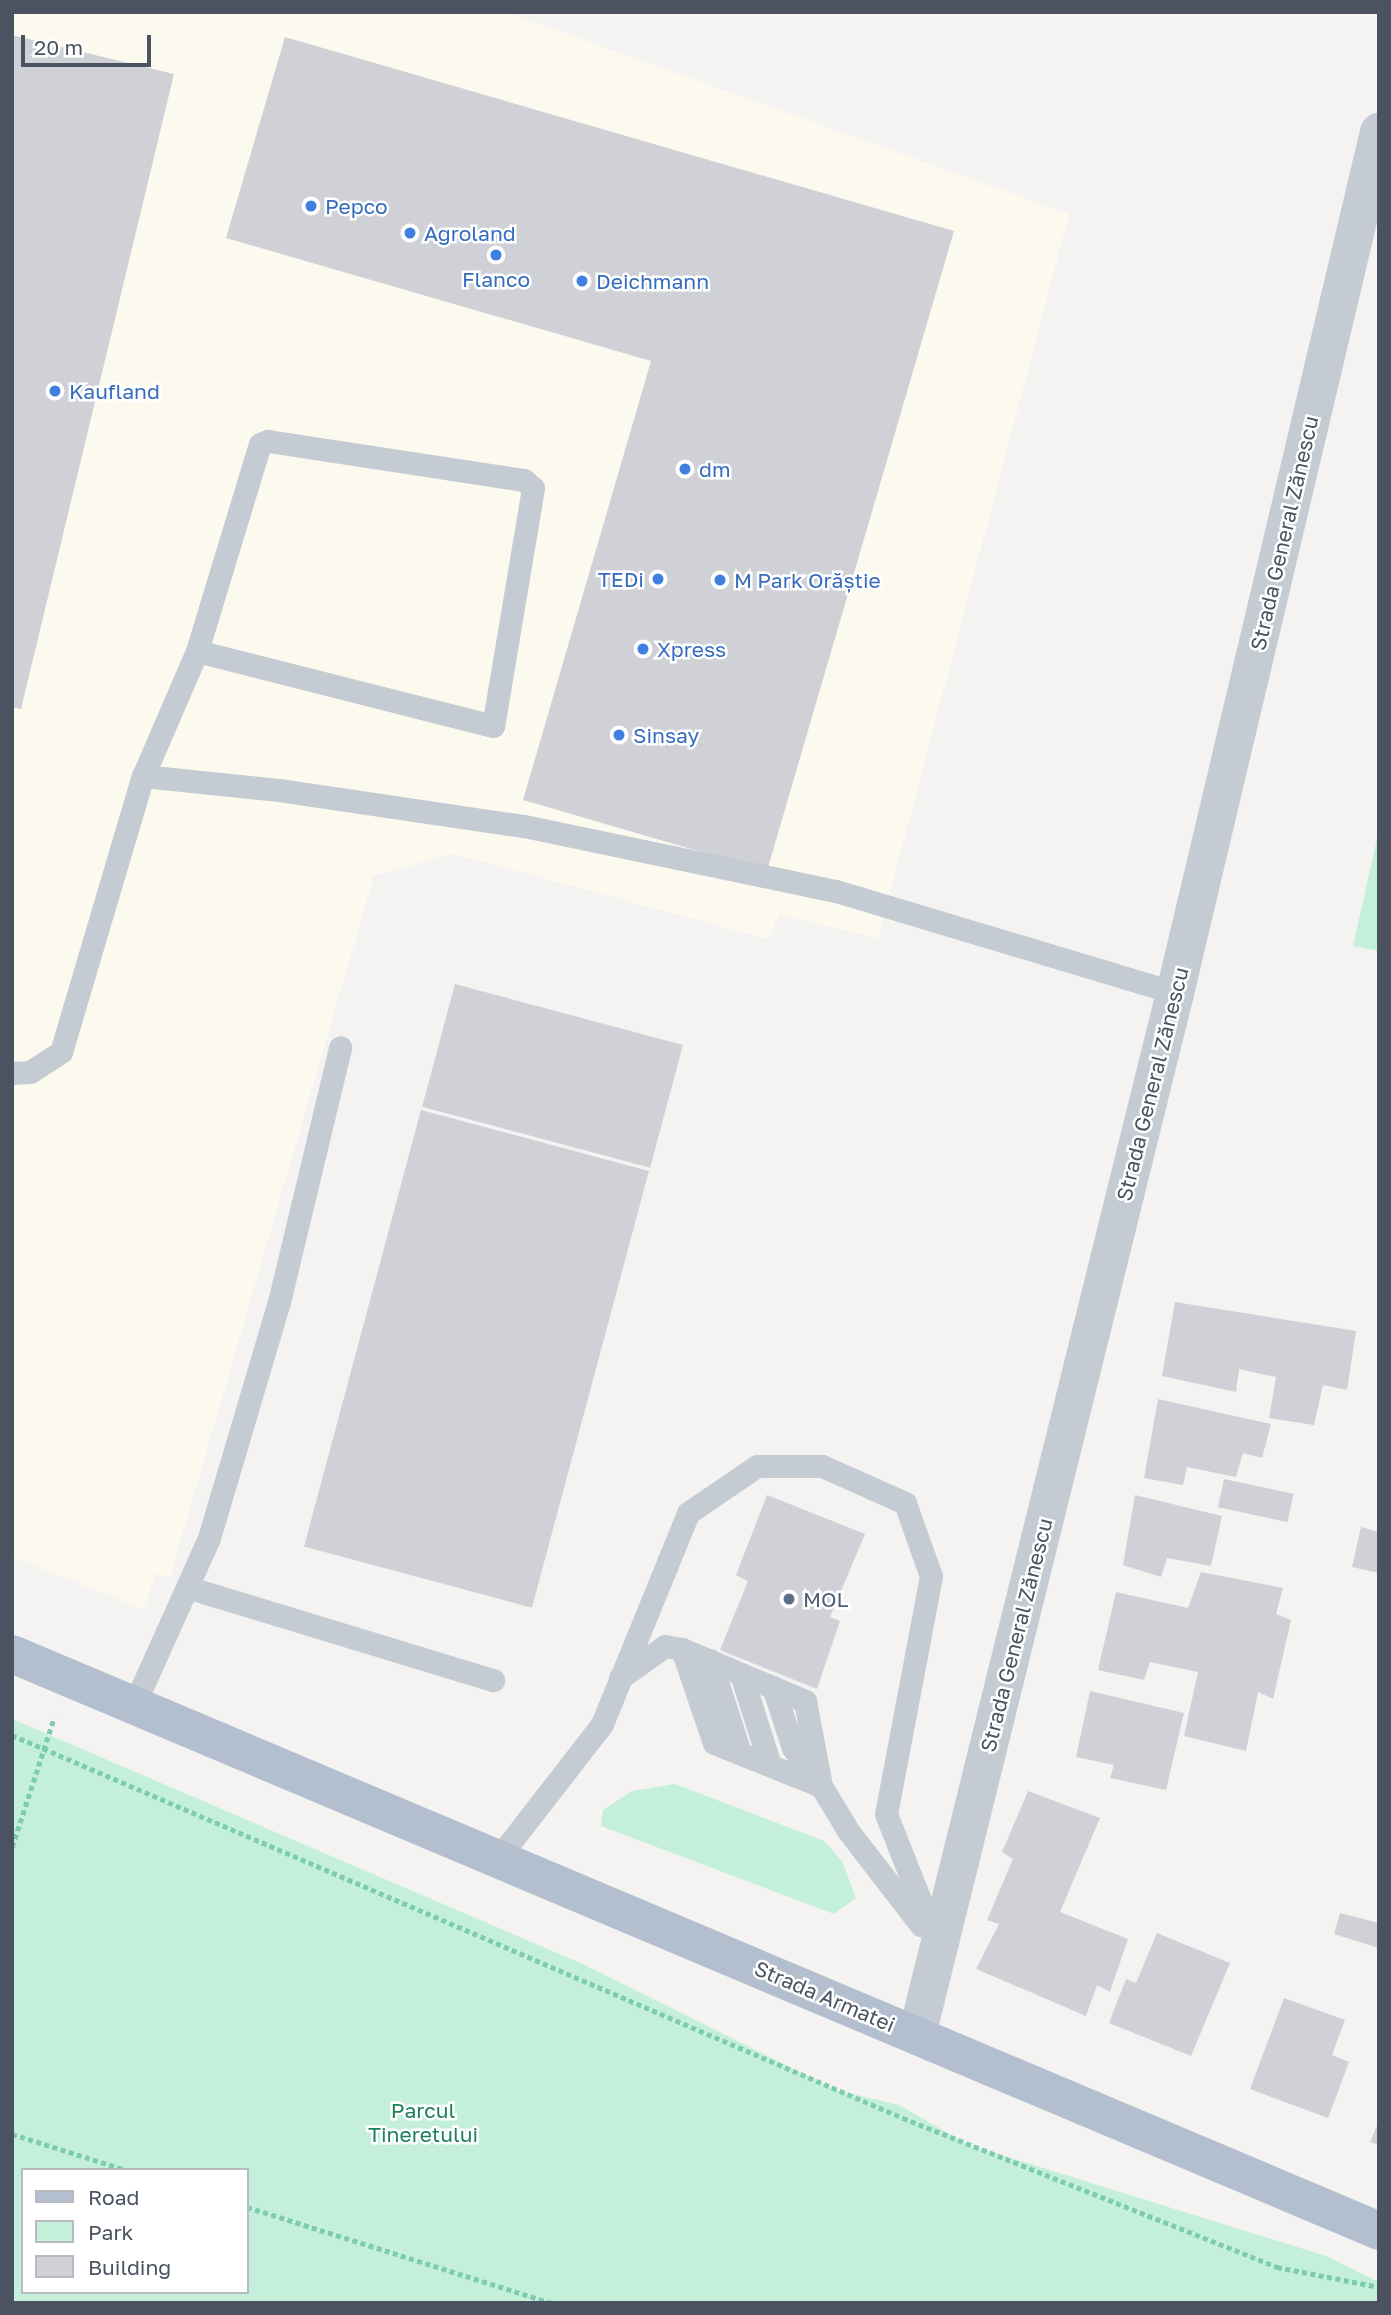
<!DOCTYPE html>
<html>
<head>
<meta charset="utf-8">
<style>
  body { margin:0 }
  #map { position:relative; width:1391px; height:2315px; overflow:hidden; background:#f4f3f2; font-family:"Golos Text",sans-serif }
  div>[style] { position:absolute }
  .commercial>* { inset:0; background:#fcfaee }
  .green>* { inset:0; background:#c4efda }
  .building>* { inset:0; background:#cfd1d6; transform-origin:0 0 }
  .path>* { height:4.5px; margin-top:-2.25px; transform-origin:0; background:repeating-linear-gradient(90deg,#7dccaf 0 5px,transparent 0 8.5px) }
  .lane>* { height:23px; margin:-11.5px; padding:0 11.5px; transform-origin:11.5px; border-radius:11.5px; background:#c4cbd3 }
  .street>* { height:38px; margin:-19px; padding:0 19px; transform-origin:19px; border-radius:19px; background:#c4cbd3 }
  .primary>* { height:38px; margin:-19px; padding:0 19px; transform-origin:19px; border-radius:19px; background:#b3becf }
  .dots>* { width:19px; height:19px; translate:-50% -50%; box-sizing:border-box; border:4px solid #fff; border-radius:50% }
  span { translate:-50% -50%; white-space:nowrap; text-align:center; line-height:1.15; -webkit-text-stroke:5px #fff; paint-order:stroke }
  .shop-label { font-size:21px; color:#366cbe }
  .left { translate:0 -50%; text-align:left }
  .right { translate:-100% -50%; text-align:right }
  .street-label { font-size:21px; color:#4a535f }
  .service-label { font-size:21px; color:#4e5e75 }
  .park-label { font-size:21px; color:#1c805a }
  .frame { position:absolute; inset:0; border:14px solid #4a535f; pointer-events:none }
  .legend { position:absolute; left:21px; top:2168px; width:228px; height:126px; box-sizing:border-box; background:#fff; border:2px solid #b7babf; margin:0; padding:9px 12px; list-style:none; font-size:21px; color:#4a535f }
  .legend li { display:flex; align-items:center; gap:14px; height:35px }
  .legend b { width:35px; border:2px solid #b7babf }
  .scale { position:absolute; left:21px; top:35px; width:130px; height:32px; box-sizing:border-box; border:4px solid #4a535f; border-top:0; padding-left:9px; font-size:21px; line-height:24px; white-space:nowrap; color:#4a535f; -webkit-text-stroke:5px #fff; paint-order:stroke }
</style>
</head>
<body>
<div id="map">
  <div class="commercial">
    <div style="clip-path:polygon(12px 12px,506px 12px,1069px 214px,878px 938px,779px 915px,768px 939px,454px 854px,374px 875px,170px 1577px,156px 1573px,143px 1609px,12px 1556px)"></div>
  </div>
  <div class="green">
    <div style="clip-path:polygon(1379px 830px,1379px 951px,1353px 946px)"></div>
    <div style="clip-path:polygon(evenodd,12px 1719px,585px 1965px,836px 2090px,899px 2105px,969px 2145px,1326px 2256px,1379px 2282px,1379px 2303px,12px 2303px,12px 1719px,23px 2170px,247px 2170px,247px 2292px,23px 2292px,23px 2170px)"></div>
    <div style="clip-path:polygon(675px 1784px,824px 1841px,842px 1861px,856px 1898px,834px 1914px,601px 1826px,603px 1810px,632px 1791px)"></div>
  </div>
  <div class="building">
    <div style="clip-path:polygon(12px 35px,174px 74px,21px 709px,12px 707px)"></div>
    <div style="clip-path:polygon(285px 37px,954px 231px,767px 871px,523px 800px,651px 361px,226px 238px)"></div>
    <div style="left:455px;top:984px;width:236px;height:127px;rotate:15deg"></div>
    <div style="left:421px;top:1110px;width:236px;height:452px;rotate:15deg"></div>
    <div style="clip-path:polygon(1175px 1302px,1356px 1331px,1347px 1390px,1323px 1385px,1314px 1425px,1269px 1418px,1276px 1377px,1239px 1369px,1236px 1392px,1162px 1376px)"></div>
    <div style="clip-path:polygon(1158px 1399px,1271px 1424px,1262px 1458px,1243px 1453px,1236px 1477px,1187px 1467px,1183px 1485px,1144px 1478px)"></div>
    <div style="left:1224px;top:1479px;width:71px;height:29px;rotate:12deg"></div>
    <div style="clip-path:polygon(767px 1495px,865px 1534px,830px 1617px,840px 1621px,817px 1689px,720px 1650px,748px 1581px,736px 1575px)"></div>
    <div style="clip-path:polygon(1135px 1495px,1222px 1516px,1211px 1566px,1167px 1558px,1161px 1577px,1123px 1565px)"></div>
    <div style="clip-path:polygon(1361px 1527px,1379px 1532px,1379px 1573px,1352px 1567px)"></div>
    <div style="clip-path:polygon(1201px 1572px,1283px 1588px,1276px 1614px,1291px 1620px,1273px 1699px,1258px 1692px,1246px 1751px,1184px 1736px,1198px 1672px,1150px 1662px,1144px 1680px,1098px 1670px,1116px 1592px,1188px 1608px)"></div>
    <div style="clip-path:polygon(1090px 1691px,1184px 1713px,1166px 1790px,1110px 1778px,1114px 1765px,1076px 1757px)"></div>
    <div style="clip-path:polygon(1028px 1791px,1100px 1818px,1060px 1912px,1128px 1939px,1110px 1992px,1097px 1985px,1086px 2016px,976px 1969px,999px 1924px,987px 1920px,1013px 1859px,1002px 1852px)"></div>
    <div style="clip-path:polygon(1340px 1913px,1379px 1923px,1379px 1948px,1334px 1934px)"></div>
    <div style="clip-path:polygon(1157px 1933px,1230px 1963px,1191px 2056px,1109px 2023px,1126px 1979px,1136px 1983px)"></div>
    <div style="clip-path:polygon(1284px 1998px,1345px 2020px,1332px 2055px,1349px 2062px,1328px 2118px,1250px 2089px)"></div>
    <div style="clip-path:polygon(1379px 2121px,1379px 2145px,1370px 2142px)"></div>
  </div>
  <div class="path">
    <div style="left:12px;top:1735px;width:970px;rotate:23.26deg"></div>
    <div style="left:903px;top:2118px;width:403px;rotate:21.7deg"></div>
    <div style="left:1277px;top:2267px;width:104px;rotate:11.1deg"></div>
    <div style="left:12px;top:1847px;width:136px;rotate:-72deg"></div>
    <div style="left:12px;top:2134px;width:120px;rotate:17.5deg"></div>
    <div style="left:247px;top:2207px;width:319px;rotate:17.5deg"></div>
  </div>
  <div class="lane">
    <div style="left:143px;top:776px;width:136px;rotate:-66.6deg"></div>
    <div style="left:197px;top:651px;width:216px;rotate:-73.1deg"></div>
    <div style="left:260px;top:444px;width:9px;rotate:-21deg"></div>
    <div style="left:268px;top:441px;width:259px;rotate:8.7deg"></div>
    <div style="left:524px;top:480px;width:12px;rotate:42deg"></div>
    <div style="left:533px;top:488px;width:241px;rotate:99.5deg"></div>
    <div style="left:493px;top:726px;width:305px;rotate:-165.8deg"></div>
    <div style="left:12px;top:1073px;width:18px;rotate:-3deg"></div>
    <div style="left:30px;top:1072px;width:37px;rotate:-33deg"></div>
    <div style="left:61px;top:1052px;width:288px;rotate:-73.5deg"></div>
    <div style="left:143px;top:776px;width:137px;rotate:5.9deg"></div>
    <div style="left:279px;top:790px;width:248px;rotate:8.4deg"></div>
    <div style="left:524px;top:826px;width:319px;rotate:11.8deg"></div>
    <div style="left:836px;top:891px;width:354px;rotate:16.7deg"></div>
    <div style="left:190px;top:1588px;width:317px;rotate:16.9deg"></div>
    <div style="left:682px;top:1649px;width:99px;rotate:71.2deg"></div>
    <div style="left:714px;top:1743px;width:115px;rotate:21.9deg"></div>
    <div style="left:821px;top:1786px;width:54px;rotate:58.7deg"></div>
    <div style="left:849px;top:1832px;width:118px;rotate:52.3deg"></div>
    <div style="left:710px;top:1660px;width:98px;rotate:72.1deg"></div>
    <div style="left:741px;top:1674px;width:92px;rotate:72.3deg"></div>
    <div style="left:620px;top:1678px;width:55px;rotate:-35.4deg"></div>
    <div style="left:665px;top:1646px;width:17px;rotate:10deg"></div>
    <div style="left:682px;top:1649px;width:134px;rotate:22.9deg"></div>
    <div style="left:805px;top:1701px;width:86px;rotate:79.3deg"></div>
    <div style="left:773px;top:1687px;width:64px;rotate:71.8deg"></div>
    <div style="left:793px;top:1748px;width:41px;rotate:54deg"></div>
    <div style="left:134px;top:1705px;width:183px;rotate:-65.8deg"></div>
    <div style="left:209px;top:1538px;width:246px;rotate:-73.5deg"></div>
    <div style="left:279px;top:1302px;width:262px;rotate:-76.5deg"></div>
    <div style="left:499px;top:1857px;width:168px;rotate:-52.2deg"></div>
    <div style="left:602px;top:1724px;width:228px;rotate:-67.8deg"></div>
    <div style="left:688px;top:1513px;width:83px;rotate:-34.3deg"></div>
    <div style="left:757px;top:1466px;width:65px"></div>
    <div style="left:822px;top:1466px;width:91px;rotate:24deg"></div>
    <div style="left:905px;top:1503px;width:77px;rotate:70.4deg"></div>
    <div style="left:931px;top:1576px;width:242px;rotate:100.7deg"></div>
    <div style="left:886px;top:1814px;width:139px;rotate:68.4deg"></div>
  </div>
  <div class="street">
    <div style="left:917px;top:2035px;width:1073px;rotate:-76.09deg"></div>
    <div style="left:1175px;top:993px;width:885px;rotate:-76.67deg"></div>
  </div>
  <div class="primary">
    <div style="left:12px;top:1654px;width:1484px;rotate:22.88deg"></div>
  </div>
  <div class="dots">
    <div style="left:311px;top:206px;background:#3f7fe0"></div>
    <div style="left:410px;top:233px;background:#3f7fe0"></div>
    <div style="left:496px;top:255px;background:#3f7fe0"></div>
    <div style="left:582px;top:281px;background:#3f7fe0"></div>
    <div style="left:55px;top:391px;background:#3f7fe0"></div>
    <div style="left:685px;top:469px;background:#3f7fe0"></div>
    <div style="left:658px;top:579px;background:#3f7fe0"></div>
    <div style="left:720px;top:580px;background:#3f7fe0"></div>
    <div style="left:643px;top:649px;background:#3f7fe0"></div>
    <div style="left:619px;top:735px;background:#3f7fe0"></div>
    <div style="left:789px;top:1599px;background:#5c6f8a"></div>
  </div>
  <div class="shop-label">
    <span class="left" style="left:325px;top:206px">Pepco</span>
    <span class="left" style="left:424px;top:233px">Agroland</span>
    <span style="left:496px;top:279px">Flanco</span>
    <span class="left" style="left:596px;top:281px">Deichmann</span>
    <span class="left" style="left:69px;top:391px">Kaufland</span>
    <span class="left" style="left:699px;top:469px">dm</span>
    <span class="right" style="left:644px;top:579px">TEDi</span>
    <span class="left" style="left:734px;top:580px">M Park Orăștie</span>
    <span class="left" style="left:657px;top:649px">Xpress</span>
    <span class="left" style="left:633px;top:735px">Sinsay</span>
  </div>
  <div class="street-label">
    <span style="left:1284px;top:533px;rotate:-77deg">Strada General Zănescu</span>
    <span style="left:1152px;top:1084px;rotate:-76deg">Strada General Zănescu</span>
    <span style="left:1016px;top:1635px;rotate:-76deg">Strada General Zănescu</span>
    <span style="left:825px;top:1996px;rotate:23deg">Strada Armatei</span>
  </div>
  <div class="service-label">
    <span class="left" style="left:803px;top:1599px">MOL</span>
  </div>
  <div class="park-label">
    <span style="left:423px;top:2122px">Parcul<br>Tineretului</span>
  </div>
  <div class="frame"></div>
  <ul class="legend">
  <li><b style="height:9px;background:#b3becf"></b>Road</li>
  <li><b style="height:19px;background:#c4efda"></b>Park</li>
  <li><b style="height:19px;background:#cfd1d6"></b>Building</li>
  </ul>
  <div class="scale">20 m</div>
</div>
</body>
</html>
